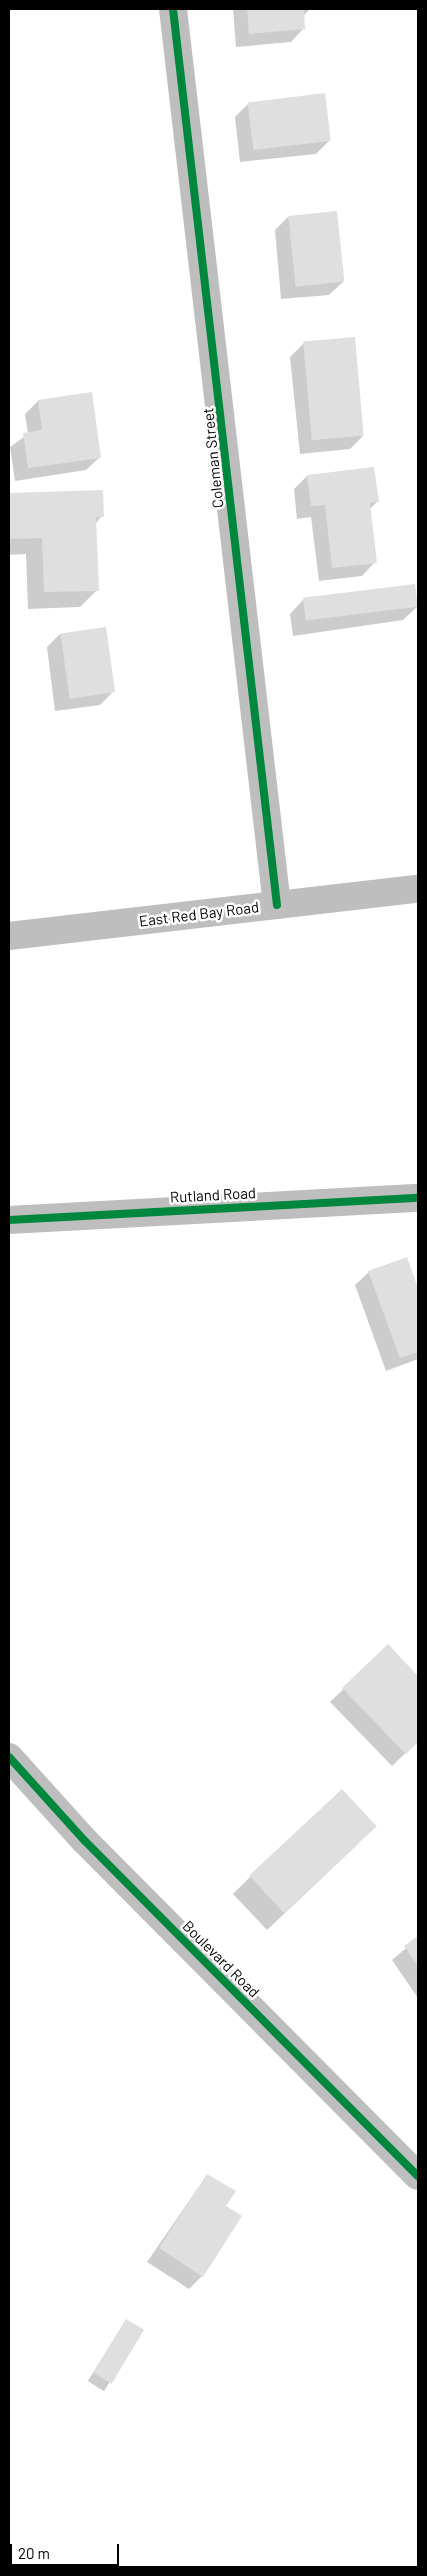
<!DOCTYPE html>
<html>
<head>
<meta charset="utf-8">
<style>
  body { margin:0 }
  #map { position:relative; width:427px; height:2576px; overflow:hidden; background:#fff; font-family:Barlow,sans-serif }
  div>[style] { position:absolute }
  .shadow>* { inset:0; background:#0003; transform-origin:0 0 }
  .building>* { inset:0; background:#dfdfdf; transform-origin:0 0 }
  .minor>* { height:28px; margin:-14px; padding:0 14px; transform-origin:14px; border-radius:14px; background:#bebebe }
  .cycleway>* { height:8px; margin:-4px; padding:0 4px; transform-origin:4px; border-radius:4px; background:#00873e }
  span { translate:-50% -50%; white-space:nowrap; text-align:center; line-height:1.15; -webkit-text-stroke:5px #fff; paint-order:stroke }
  .street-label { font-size:15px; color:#000 }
  .frame { position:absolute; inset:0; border:10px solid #000; pointer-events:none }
  .scale { position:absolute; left:10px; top:2544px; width:109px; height:22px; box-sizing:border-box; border:2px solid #000; border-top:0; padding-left:6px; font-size:15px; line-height:18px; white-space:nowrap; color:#000; -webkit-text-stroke:4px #fff; paint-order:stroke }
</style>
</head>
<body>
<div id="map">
  <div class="shadow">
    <div style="clip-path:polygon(233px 9px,310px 9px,304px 15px,304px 28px,291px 42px,236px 47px)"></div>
    <div style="clip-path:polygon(248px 104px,330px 140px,316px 154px,240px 162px,235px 117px)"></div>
    <div style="clip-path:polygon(288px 217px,343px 282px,329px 295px,281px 299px,275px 230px)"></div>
    <div style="clip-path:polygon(304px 343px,363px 436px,350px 449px,300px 454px,290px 357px)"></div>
    <div style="clip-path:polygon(38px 401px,100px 457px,86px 470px,15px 481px,10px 447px,28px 434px,25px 414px)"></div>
    <div style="clip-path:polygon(307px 476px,377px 502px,369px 510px,375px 562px,362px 576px,319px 581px,311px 517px,297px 519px,294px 489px)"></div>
    <div style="clip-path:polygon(102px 491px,102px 516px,95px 524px,97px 590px,80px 607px,28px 609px,26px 554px,9px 555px,9px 494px)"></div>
    <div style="clip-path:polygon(303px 600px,417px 607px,403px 620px,293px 636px,290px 614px)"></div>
    <div style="clip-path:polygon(60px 634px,113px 692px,100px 705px,55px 711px,47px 647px)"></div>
    <div style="clip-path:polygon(406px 1258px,418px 1291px,418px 1359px,386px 1371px,355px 1285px,369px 1272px)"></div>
    <div style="clip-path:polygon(388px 1646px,418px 1678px,418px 1741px,392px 1766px,330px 1702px)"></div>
    <div style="clip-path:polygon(359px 1843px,267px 1930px,233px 1894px,250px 1877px)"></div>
    <div style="clip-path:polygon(418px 1938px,418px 1998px,392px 1960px)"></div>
    <div style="clip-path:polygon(207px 2175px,224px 2207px,202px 2276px,189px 2289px,147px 2262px)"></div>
    <div style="left:126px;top:2320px;width:19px;height:72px;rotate:32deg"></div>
  </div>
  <div class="building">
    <div style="clip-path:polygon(247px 9px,304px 9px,305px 29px,249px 34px)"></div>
    <div style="left:325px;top:93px;width:48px;height:78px;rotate:83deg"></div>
    <div style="left:337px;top:211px;width:71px;height:49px;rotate:84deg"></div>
    <div style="left:355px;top:337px;width:99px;height:52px;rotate:85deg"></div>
    <div style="clip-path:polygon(92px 392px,101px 458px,28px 468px,23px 433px,42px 430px,38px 400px)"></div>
    <div style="clip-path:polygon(374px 467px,379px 502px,370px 503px,377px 563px,332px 568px,325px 505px,311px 506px,307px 475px)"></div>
    <div style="clip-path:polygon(103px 490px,104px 517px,96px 517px,99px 591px,44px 592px,42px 538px,9px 539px,9px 493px)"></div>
    <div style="left:415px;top:584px;width:23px;height:113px;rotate:83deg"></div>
    <div style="left:106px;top:627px;width:66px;height:46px;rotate:82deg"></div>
    <div style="clip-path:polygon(407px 1257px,418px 1288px,418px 1352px,400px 1358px,368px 1271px)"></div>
    <div style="clip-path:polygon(388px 1644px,418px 1676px,418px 1742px,406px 1754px,342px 1688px)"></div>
    <div style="left:342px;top:1789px;width:51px;height:127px;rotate:47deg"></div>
    <div style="clip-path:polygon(418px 1936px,418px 1966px,404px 1946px)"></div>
    <div style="clip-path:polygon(207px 2174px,236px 2191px,226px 2206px,242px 2216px,203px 2277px,159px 2248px)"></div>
    <div style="left:126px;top:2319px;width:21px;height:63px;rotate:31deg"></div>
  </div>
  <div class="minor">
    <div style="left:173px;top:9px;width:902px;rotate:83.38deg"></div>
    <div style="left:9px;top:936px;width:412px;rotate:-6.6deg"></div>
    <div style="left:9px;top:1220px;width:410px;rotate:-3.1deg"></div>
    <div style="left:9px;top:1757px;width:113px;rotate:47.9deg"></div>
    <div style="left:85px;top:1841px;width:472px;rotate:45.2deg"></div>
  </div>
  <div class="cycleway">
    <div style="left:173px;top:9px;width:902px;rotate:83.38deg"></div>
    <div style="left:9px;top:1220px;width:410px;rotate:-3.1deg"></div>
    <div style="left:9px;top:1757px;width:113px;rotate:47.9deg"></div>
    <div style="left:85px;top:1841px;width:472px;rotate:45.2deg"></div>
  </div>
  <div class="street-label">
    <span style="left:213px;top:458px;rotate:-96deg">Coleman Street</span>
    <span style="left:199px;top:914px;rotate:-7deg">East Red Bay Road</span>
    <span style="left:213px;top:1195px;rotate:-3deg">Rutland Road</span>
    <span style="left:221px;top:1959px;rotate:45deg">Boulevard Road</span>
  </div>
  <div class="frame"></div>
  <div class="scale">20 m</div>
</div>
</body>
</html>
